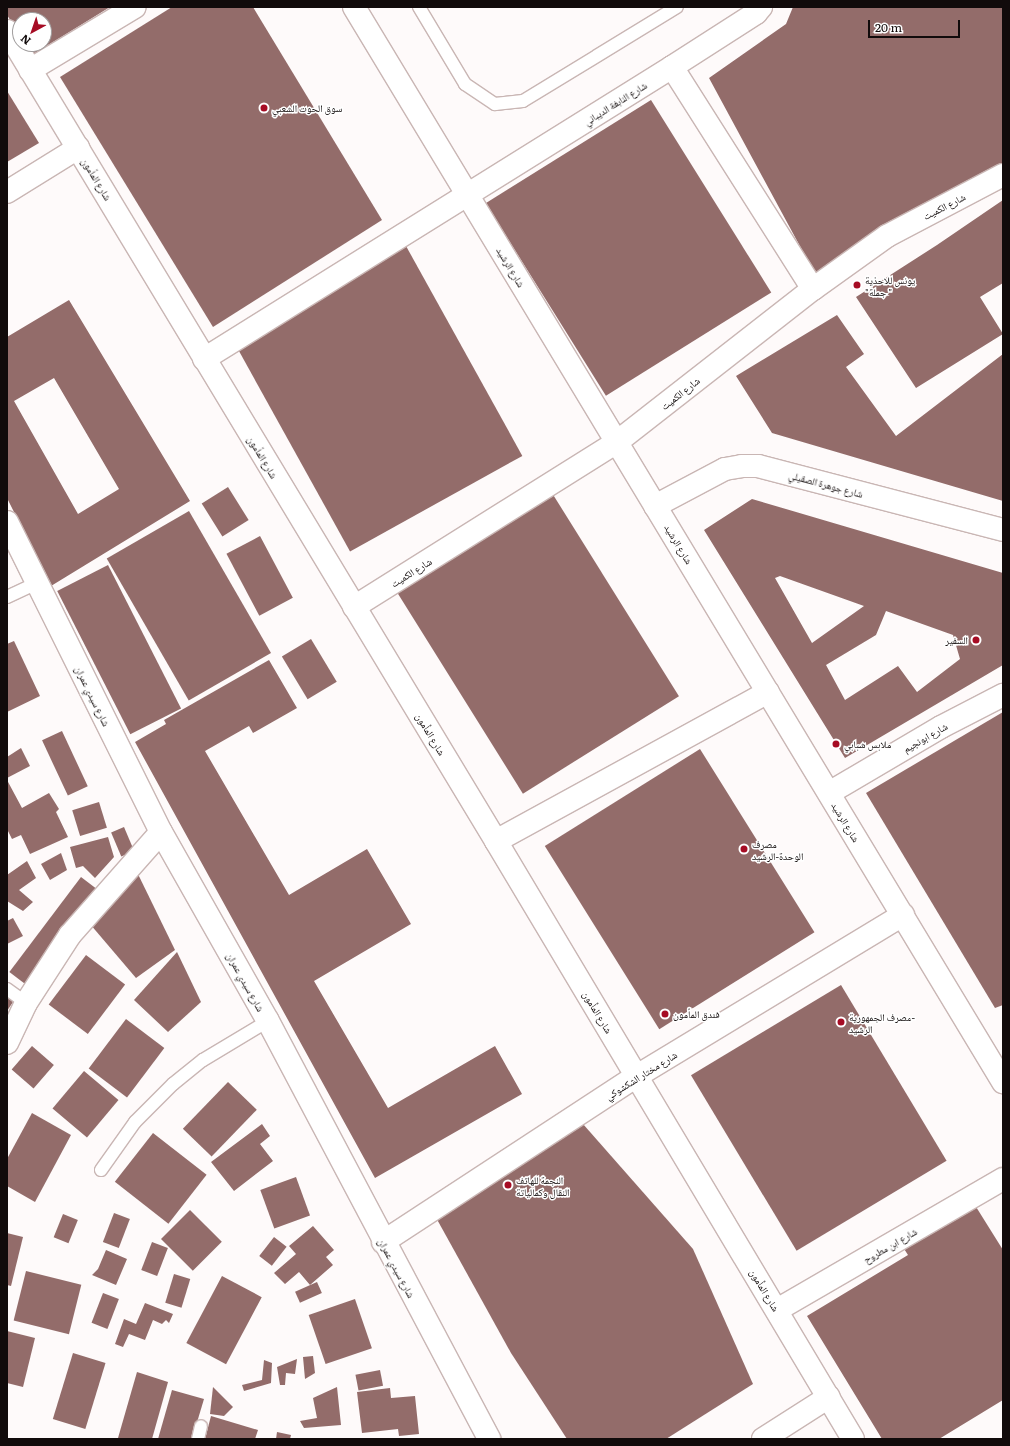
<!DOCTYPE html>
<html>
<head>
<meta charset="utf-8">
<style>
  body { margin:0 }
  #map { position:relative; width:1010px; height:1446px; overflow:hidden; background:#fefafa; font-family:Literata,"Noto Naskh Arabic",serif }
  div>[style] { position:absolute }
  .building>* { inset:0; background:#936c6a; transform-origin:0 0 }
  .roads { filter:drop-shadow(1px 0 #c9b6b4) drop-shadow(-1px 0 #c9b6b4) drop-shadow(0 1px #c9b6b4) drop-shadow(0 -1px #c9b6b4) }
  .lane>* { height:12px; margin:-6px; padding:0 6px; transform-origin:6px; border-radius:6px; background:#fff }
  .street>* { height:22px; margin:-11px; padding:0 11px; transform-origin:11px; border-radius:11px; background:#fff }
  .dots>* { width:11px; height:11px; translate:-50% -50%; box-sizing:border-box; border:2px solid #fff; border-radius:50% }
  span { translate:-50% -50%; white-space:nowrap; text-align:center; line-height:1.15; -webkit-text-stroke:3px #fff; paint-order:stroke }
  .street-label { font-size:10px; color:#110b0b }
  .poi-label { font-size:10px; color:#110b0b }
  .left { translate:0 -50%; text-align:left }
  .right { translate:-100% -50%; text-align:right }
  .frame { position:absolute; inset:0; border:8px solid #110b0b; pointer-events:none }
  .north { position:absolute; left:12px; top:12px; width:40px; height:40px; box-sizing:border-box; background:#fff; border:1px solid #a09d9d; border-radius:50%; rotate:220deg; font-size:11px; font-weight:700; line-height:16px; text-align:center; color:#110b0b }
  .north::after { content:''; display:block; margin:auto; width:14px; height:18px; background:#a60c24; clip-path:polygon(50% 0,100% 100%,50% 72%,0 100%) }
  .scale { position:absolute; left:868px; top:20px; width:92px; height:18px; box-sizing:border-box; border:2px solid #110b0b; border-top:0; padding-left:5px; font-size:12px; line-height:14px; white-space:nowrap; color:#110b0b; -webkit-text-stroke:3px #fff; paint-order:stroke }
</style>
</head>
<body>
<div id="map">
  <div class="building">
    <div style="clip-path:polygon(7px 7px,110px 7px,32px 55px,25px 44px,44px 44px,44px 20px,20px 20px,20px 35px,7px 15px)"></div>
    <div style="clip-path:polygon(172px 7px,253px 7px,382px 220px,213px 327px,60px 77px)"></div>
    <div style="clip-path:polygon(793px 7px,1003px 7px,1003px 164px,815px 274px,709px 78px,786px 24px)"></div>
    <div style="clip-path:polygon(7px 91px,39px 143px,7px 162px)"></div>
    <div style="left:651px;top:100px;width:227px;height:195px;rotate:58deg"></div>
    <div style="clip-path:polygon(1003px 200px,1003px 283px,980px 297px,1003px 334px,916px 388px,856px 297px,937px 245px)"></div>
    <div style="left:406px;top:246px;width:240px;height:197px;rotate:61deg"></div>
    <div style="clip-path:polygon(evenodd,69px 300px,190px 501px,51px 586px,7px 498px,7px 337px,69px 300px,54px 378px,119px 489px,78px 514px,14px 401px,54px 378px)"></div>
    <div style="clip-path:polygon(837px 315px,864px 354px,846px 367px,896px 436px,1003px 354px,1003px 501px,772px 433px,736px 376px)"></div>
    <div style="left:547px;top:485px;width:249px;height:184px;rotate:58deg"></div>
    <div style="left:228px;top:487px;width:39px;height:31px;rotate:58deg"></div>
    <div style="clip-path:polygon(evenodd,752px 499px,1003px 573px,1003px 665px,845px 758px,704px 530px,752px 499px,780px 576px,864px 606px,812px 643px,775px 578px,780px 576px,752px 499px,886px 611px,953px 635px,960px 659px,917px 692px,898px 666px,845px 700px,826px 665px,876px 635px,886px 611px)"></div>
    <div style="left:189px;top:511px;width:164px;height:95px;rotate:60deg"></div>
    <div style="left:260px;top:536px;width:70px;height:38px;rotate:62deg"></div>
    <div style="left:108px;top:565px;width:161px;height:57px;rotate:63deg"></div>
    <div style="left:311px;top:639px;width:50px;height:34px;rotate:59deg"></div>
    <div style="clip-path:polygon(14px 641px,40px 696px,7px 712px,7px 644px)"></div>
    <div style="clip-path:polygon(269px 660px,297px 708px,253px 733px,249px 726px,205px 751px,289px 895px,367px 849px,411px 924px,314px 981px,388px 1108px,495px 1046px,522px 1094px,375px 1178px,135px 742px,166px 724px,164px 720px)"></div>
    <div style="clip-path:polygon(1003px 712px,1003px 1005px,995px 1008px,866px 793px)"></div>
    <div style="left:62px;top:731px;width:61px;height:22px;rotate:65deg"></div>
    <div style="clip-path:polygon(21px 748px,30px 766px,7px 778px,7px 757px)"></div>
    <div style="left:700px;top:749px;width:216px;height:183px;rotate:58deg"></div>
    <div style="clip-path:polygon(7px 780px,22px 808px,49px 793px,59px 809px,56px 812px,68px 837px,30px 854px,21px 835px,12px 839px,7px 829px)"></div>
    <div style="left:99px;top:802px;width:27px;height:28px;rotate:73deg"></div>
    <div style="left:124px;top:827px;width:26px;height:14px;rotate:67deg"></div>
    <div style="clip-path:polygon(108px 837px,114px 857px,95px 878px,83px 866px,76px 868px,70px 847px)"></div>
    <div style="clip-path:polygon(61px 853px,67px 870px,50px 880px,41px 864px)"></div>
    <div style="clip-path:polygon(27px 861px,36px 878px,19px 890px,33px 902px,23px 911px,7px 901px,7px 875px)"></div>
    <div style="clip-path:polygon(135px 868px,175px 950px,136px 978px,90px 924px)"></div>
    <div style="left:81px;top:877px;width:21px;height:119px;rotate:37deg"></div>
    <div style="clip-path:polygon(13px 918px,23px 936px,7px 944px,7px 921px)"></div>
    <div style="clip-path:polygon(177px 952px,201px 1002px,168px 1032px,134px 1000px)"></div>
    <div style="left:86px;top:955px;width:49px;height:62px;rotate:37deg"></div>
    <div style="left:841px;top:985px;width:205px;height:175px;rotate:59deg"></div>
    <div style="clip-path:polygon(7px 997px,13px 1002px,7px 1011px)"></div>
    <div style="left:126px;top:1019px;width:48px;height:62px;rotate:37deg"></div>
    <div style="left:32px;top:1046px;width:29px;height:31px;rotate:41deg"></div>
    <div style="left:84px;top:1071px;width:45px;height:49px;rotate:40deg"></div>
    <div style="left:228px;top:1082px;width:40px;height:65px;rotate:44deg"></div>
    <div style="clip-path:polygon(32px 1113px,71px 1135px,35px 1202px,7px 1186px,7px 1159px)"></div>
    <div style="clip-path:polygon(262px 1124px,270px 1136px,260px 1144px,273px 1161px,234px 1191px,211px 1162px)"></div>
    <div style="clip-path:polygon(583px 1124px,693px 1249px,753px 1384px,666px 1439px,567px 1439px,511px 1353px,434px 1214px)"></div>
    <div style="left:153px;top:1133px;width:68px;height:62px;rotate:38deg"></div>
    <div style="left:296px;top:1177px;width:41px;height:38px;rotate:70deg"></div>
    <div style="clip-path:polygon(968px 1194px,1003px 1250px,1003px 1400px,939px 1439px,882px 1439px,807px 1316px,908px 1255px,897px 1238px)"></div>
    <div style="left:190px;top:1210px;width:45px;height:41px;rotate:45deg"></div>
    <div style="left:114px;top:1213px;width:17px;height:31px;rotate:21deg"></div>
    <div style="left:63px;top:1214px;width:16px;height:25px;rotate:22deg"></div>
    <div style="clip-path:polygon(313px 1226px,334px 1250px,326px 1257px,333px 1265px,310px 1285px,299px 1272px,285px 1284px,274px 1273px,296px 1254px,289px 1246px)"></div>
    <div style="clip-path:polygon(7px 1233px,23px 1237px,11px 1286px,7px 1285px)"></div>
    <div style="left:274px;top:1237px;width:16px;height:24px;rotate:38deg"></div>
    <div style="left:152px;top:1242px;width:17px;height:30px;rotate:21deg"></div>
    <div style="clip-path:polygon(106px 1250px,127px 1259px,116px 1285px,92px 1275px,98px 1269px)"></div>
    <div style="left:26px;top:1271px;width:57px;height:51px;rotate:14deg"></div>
    <div style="left:174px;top:1274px;width:17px;height:30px;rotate:17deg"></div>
    <div style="left:222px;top:1276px;width:45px;height:76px;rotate:28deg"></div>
    <div style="left:317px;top:1282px;width:12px;height:24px;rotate:66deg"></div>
    <div style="left:103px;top:1293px;width:17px;height:32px;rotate:21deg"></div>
    <div style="left:355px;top:1299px;width:52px;height:49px;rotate:71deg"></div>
    <div style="clip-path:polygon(145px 1303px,173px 1314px,169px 1323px,166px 1320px,162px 1324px,153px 1320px,145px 1340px,129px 1334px,123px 1347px,115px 1344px,124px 1319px,136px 1324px)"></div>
    <div style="clip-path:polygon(7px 1331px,35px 1338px,23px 1387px,7px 1383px)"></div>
    <div style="left:73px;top:1353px;width:34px;height:69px;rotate:17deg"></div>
    <div style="clip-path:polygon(313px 1356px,315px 1373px,305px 1379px,303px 1357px)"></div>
    <div style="clip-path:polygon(297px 1359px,295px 1374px,286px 1373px,285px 1385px,280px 1385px,277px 1367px)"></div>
    <div style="clip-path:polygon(264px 1360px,272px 1363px,271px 1383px,244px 1391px,242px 1385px,262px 1380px)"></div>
    <div style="left:380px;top:1370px;width:16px;height:25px;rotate:79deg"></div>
    <div style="clip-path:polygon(137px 1372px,168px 1382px,152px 1439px,121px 1439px,118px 1438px)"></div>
    <div style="clip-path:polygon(213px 1387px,233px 1407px,224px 1416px,210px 1414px)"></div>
    <div style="clip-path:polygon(337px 1387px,341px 1425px,304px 1428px,300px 1421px,317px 1418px,313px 1398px)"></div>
    <div style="clip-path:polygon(390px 1388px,391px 1398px,415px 1396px,419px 1434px,399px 1436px,398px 1429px,362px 1433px,357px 1392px)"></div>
    <div style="clip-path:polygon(172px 1390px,204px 1399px,192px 1439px,158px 1439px)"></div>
    <div style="clip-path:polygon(211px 1416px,258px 1430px,255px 1439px,205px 1439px)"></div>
    <div style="clip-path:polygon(277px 1432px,291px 1435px,290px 1439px,276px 1439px)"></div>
  </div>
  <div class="roads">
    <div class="lane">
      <div style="left:419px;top:7px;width:90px;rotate:59.1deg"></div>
      <div style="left:465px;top:84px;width:36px;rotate:34deg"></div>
      <div style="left:495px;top:104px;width:28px;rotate:-6deg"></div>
      <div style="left:523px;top:101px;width:180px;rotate:-31.4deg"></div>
      <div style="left:7px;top:597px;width:33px;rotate:-25deg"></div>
      <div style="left:7px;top:989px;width:24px;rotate:36deg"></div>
      <div style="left:101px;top:1170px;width:59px;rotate:-54.7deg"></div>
      <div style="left:135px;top:1122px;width:54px;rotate:-45deg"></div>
      <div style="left:173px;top:1084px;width:38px;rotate:-39deg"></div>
      <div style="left:203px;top:1060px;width:76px;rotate:-31deg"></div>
      <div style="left:198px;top:1439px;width:13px;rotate:-77deg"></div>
    </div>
    <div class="street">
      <div style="left:354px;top:7px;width:1256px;rotate:58.88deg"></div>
      <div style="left:7px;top:31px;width:946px;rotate:58.88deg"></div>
      <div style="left:496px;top:841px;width:696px;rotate:59.16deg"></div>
      <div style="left:672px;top:67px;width:263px;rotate:57.6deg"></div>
      <div style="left:30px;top:70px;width:122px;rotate:-31deg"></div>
      <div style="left:7px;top:192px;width:84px;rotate:-31.8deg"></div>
      <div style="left:204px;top:359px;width:552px;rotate:-31.96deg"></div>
      <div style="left:672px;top:67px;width:100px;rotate:-32.7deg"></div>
      <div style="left:756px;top:13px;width:8px;rotate:-50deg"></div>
      <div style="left:655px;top:506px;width:79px;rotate:-27.9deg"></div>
      <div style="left:725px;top:469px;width:17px;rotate:-10deg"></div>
      <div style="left:742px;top:466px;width:16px"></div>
      <div style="left:758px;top:466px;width:253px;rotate:14.6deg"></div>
      <div style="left:7px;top:522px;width:346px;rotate:63.6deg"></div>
      <div style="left:161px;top:832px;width:217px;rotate:60.5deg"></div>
      <div style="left:268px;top:1021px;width:473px;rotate:62.1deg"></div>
      <div style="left:354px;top:607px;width:310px;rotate:-32.1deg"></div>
      <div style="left:617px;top:442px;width:249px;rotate:-38deg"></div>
      <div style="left:813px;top:289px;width:91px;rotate:-35.6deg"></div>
      <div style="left:887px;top:236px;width:131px;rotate:-27.7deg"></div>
      <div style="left:829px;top:793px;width:130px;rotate:-30.5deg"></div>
      <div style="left:941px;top:727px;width:70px;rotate:-27.3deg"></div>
      <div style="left:496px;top:841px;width:310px;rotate:-28.7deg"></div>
      <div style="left:7px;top:1043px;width:44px;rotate:-64.6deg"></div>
      <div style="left:26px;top:1003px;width:81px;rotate:-57.1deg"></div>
      <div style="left:70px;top:935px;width:137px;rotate:-48.5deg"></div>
      <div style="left:383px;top:1242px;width:303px;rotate:-33.2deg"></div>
      <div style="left:637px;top:1076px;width:311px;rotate:-31.2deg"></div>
      <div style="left:777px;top:1310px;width:261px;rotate:-30.1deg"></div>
      <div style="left:763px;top:1439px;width:78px;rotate:-32.5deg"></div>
    </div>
  </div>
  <div class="dots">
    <div style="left:264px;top:108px;background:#a60c24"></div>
    <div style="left:857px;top:285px;background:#a60c24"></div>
    <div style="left:976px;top:640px;background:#a60c24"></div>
    <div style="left:836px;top:744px;background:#a60c24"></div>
    <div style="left:744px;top:849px;background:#a60c24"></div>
    <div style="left:665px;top:1014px;background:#a60c24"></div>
    <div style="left:841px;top:1022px;background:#a60c24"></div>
    <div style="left:508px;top:1185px;background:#a60c24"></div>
  </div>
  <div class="street-label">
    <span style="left:615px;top:103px;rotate:-32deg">شارع النابغة الديباني</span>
    <span style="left:97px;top:179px;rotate:59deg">شارع المأمون</span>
    <span style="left:944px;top:206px;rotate:-27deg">شارع الكميت</span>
    <span style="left:511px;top:267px;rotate:59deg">شارع الرشيد</span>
    <span style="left:680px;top:393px;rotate:-38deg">شارع الكميت</span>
    <span style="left:263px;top:457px;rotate:59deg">شارع المأمون</span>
    <span style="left:826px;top:484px;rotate:15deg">شارع جوهرة الصقيلي</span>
    <span style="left:679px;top:544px;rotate:59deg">شارع الرشيد</span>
    <span style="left:411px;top:572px;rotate:-32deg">شارع الكميت</span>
    <span style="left:93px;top:696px;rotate:64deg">شارع سيدي عمران</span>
    <span style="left:431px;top:734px;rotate:59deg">شارع المأمون</span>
    <span style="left:925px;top:737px;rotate:-30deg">شارع ابونجيم</span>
    <span style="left:846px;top:822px;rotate:59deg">شارع الرشيد</span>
    <span style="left:246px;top:982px;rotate:61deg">شارع سيدي عمران</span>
    <span style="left:598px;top:1012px;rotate:59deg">شارع المأمون</span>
    <span style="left:641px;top:1075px;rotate:-32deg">شارع مختار الشكشوكي</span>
    <span style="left:890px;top:1245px;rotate:-30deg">شارع ابن مطروح</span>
    <span style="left:397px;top:1268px;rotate:62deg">شارع سيدي عمران</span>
    <span style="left:765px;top:1290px;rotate:59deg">شارع المأمون</span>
  </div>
  <div class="poi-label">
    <span class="left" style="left:272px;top:108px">سوق الحوت الشعبي</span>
    <span class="left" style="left:865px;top:285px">يونس للاحذية<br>"جملة "</span>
    <span class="right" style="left:968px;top:640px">السفير</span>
    <span class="left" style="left:844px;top:744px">ملابس شبابي</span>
    <span class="left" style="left:752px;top:849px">مصرف<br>الوحدة-الرشيد</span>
    <span class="left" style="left:673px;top:1014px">فندق المأمون</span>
    <span class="left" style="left:849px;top:1022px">مصرف الجمهورية-<br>الرشيد</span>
    <span class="left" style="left:516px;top:1185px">النجمة للهاتف<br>النقال وكمالياتة</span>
  </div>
  <div class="frame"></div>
  <div class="north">N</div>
  <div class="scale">20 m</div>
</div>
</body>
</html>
